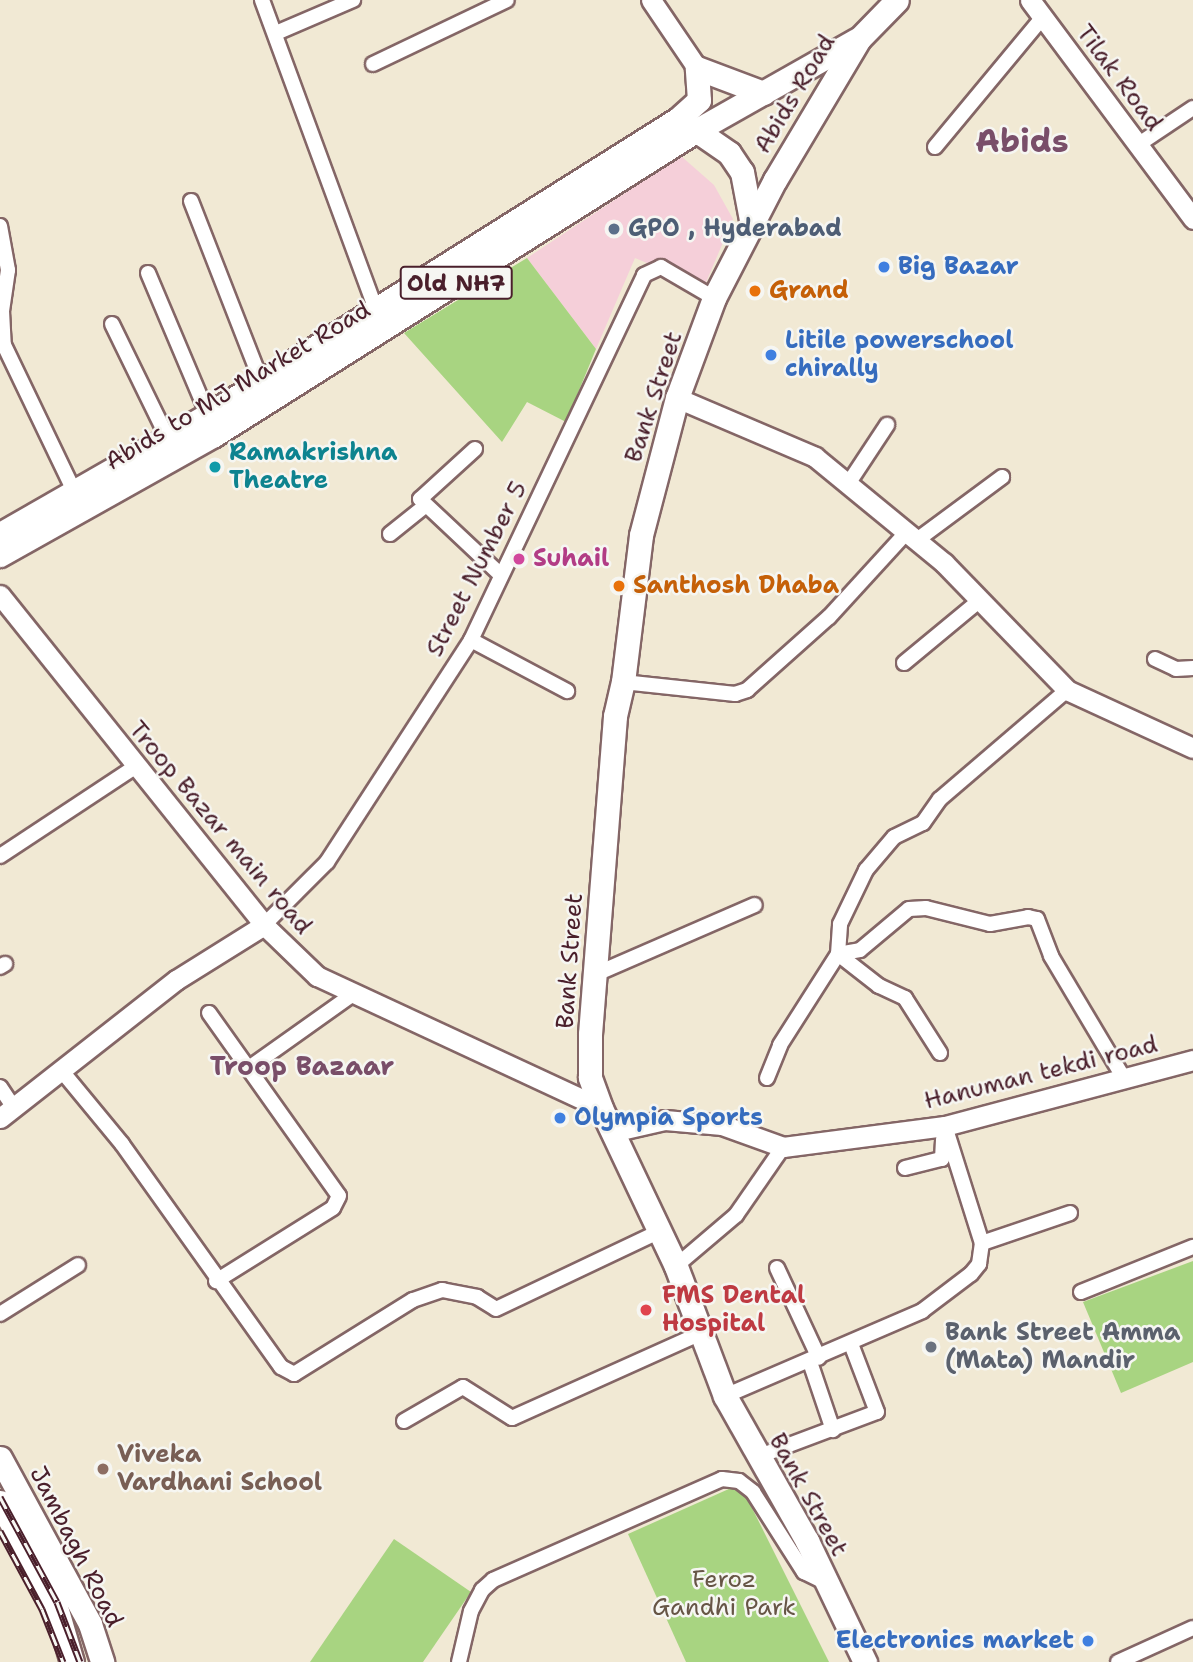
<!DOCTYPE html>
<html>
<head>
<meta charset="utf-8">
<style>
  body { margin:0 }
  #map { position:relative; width:1193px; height:1662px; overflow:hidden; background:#f1e9d4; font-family:"Shantell Sans",sans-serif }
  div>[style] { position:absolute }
  .built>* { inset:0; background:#f5cfd9 }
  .green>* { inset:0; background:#a8d481 }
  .roads { filter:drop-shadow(2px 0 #846666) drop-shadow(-2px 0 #846666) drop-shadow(0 2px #846666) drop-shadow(0 -2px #846666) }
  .street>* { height:14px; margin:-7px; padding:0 7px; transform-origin:7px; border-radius:7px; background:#fff }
  .secondary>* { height:19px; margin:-9.5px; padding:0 9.5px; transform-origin:9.5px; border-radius:9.5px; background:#fff }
  .primary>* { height:23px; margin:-11.5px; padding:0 11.5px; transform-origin:11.5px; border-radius:11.5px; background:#fff }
  .rail>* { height:7px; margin-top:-3.5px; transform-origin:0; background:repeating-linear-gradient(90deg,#f6f6f2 0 13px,#4a1f2b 0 26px); box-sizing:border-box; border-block:2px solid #4a1f2b }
  .dots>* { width:19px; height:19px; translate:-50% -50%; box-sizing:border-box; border:4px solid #f6f6f2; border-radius:50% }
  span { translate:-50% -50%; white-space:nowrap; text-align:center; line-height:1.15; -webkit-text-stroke:5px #f6f6f2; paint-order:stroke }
  .shield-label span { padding:2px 5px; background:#f6f6f2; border:2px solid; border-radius:5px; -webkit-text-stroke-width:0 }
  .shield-label { font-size:23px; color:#4a1f2b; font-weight:700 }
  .street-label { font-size:24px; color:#4a1f2b }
  .service-label { font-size:24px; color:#4e5e75; font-weight:700 }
  .left { translate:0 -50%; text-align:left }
  .shop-label { font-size:24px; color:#366cbe; font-weight:700 }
  .right { translate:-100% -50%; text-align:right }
  .food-label { font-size:24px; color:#c56008; font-weight:700 }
  .culture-label { font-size:24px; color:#0d838f; font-weight:700 }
  .hotel-label { font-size:24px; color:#b23c85; font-weight:700 }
  .health-label { font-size:24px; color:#be3a42; font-weight:700 }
  .worship-label { font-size:24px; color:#5b616d; font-weight:700 }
  .education-label { font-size:24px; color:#785e54; font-weight:700 }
  .park-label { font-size:24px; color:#665545 }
  .neighbourhood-label { font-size:26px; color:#794e69; font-weight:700 }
  .district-label { font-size:32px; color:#794e69; font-weight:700 }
</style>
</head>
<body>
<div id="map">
  <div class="built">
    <div style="clip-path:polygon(681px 156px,714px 185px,733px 219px,704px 287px,635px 258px,596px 349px,527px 258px)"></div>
  </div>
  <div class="green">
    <div style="clip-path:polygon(527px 258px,596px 349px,566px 422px,527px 402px,502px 442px,404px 333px)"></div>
    <div style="clip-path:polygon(1193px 1261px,1193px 1362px,1121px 1393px,1083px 1302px)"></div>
    <div style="clip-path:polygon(740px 1484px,829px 1662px,686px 1662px,628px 1534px)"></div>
    <div style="clip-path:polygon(394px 1539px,471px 1592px,423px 1662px,310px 1662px)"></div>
  </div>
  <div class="roads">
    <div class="street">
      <div style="left:262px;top:0;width:327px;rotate:69.8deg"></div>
      <div style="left:276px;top:33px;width:84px;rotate:-23.2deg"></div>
      <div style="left:373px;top:64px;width:148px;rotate:-25.5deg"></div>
      <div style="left:1139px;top:144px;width:65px;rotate:-33.7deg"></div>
      <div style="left:935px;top:147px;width:169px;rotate:-50.3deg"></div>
      <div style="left:191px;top:201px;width:193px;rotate:68.7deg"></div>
      <div style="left:0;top:226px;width:45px;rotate:79.7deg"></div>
      <div style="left:8px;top:270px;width:41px;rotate:98.3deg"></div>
      <div style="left:2px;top:311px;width:34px;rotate:87deg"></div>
      <div style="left:4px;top:345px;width:162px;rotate:64.4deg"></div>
      <div style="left:148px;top:273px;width:154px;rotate:67.1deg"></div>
      <div style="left:112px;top:324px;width:126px;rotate:64deg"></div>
      <div style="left:475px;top:449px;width:74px;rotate:137.7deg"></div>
      <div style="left:420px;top:499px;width:110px;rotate:43.2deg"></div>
      <div style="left:848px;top:484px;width:71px;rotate:-56.5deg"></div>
      <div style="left:390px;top:534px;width:45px;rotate:-38.7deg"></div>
      <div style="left:917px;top:540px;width:106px;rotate:-36.5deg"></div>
      <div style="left:471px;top:640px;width:109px;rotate:28deg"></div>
      <div style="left:1155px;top:659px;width:23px;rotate:25deg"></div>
      <div style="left:1176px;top:669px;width:17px;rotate:-3deg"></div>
      <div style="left:904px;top:663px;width:97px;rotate:-39.6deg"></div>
      <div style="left:623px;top:682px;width:113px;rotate:6.1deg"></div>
      <div style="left:735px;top:694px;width:13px;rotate:-18deg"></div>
      <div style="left:747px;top:690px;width:110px;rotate:-41.7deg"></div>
      <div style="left:829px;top:617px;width:115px;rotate:-47.5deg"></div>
      <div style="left:0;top:856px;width:162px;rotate:-33.4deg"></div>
      <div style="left:264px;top:925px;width:89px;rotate:-45deg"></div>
      <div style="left:327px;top:862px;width:265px;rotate:-57deg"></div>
      <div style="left:471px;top:640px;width:404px;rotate:-64.6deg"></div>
      <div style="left:644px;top:275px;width:19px;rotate:-25deg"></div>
      <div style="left:661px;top:267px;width:61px;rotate:30.3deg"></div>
      <div style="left:0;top:967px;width:6px;rotate:-31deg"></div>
      <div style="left:596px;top:974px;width:173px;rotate:-23.5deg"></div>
      <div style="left:209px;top:1013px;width:224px;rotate:54.6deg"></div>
      <div style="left:339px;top:1196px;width:13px;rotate:117deg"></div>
      <div style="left:333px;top:1208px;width:138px;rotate:148deg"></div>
      <div style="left:940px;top:1053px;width:65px;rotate:-122.5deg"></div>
      <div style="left:905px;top:998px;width:29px;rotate:-155deg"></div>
      <div style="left:879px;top:986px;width:52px;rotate:-142deg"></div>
      <div style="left:838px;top:954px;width:30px;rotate:-86deg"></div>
      <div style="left:840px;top:924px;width:60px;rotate:-64.3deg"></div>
      <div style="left:866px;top:870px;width:43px;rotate:-49.7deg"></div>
      <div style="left:894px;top:837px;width:32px;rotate:-26deg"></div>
      <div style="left:923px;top:823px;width:29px;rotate:-55deg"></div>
      <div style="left:940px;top:799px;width:167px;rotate:-40.6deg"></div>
      <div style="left:249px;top:1068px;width:128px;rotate:-35.4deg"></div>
      <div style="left:61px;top:1070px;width:96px;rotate:50.5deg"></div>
      <div style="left:122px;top:1144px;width:274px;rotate:54.5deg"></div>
      <div style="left:281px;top:1367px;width:15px;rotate:28deg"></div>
      <div style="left:294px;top:1374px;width:140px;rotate:-31.9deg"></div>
      <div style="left:413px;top:1300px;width:31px;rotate:-19deg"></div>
      <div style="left:442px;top:1290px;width:36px;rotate:11deg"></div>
      <div style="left:477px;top:1297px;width:22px;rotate:32deg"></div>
      <div style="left:496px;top:1309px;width:179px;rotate:-25.4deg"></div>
      <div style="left:767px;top:1078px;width:35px;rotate:-68deg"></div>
      <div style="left:780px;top:1045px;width:108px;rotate:-57.5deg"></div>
      <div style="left:838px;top:954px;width:22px;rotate:-10deg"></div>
      <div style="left:860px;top:950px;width:64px;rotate:-39.9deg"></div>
      <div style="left:909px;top:909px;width:17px;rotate:-3deg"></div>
      <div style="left:926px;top:908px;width:66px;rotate:14deg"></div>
      <div style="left:990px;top:924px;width:39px;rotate:-10deg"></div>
      <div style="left:1028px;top:917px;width:9px;rotate:13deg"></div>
      <div style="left:1037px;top:919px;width:40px;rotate:69deg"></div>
      <div style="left:1051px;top:956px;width:141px;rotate:59.2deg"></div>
      <div style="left:0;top:1087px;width:23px;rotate:56deg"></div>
      <div style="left:945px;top:1126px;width:123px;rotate:72.5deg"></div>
      <div style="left:905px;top:1168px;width:38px;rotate:-14deg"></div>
      <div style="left:942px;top:1159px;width:20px;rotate:-87deg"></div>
      <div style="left:676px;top:1266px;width:79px;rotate:-40.4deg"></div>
      <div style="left:736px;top:1215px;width:83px;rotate:-55.3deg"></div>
      <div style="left:777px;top:1268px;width:99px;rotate:65deg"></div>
      <div style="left:1081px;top:1292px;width:121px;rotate:-21.9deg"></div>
      <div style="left:0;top:1314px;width:92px;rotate:-32.1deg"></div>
      <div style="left:810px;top:1362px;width:72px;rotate:71.3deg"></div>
      <div style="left:725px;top:1396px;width:215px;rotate:-23.3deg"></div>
      <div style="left:922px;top:1311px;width:61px;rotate:-37.1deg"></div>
      <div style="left:971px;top:1274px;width:13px;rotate:-51deg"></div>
      <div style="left:979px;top:1264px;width:21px;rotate:-82deg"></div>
      <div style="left:982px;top:1243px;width:93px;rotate:-18.8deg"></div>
      <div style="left:404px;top:1421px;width:68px;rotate:-30deg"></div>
      <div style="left:463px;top:1387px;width:58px;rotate:32.3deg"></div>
      <div style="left:512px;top:1418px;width:209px;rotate:-24.2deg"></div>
      <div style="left:757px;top:1457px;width:128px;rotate:-20.6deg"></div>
      <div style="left:877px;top:1412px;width:73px;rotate:-110.9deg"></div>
      <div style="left:459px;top:1662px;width:52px;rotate:-76.8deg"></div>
      <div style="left:471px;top:1611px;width:24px;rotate:-62deg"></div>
      <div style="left:482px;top:1590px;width:15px;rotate:-42deg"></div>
      <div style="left:493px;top:1580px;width:250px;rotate:-23.8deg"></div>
      <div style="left:722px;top:1479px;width:17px;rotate:7deg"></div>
      <div style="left:739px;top:1481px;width:18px;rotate:38deg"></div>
      <div style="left:753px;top:1492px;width:95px;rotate:57.5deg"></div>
      <div style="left:804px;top:1572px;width:25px;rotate:26deg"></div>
      <div style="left:1118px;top:1662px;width:82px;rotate:-24.4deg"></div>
    </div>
    <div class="secondary">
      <div style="left:651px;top:0;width:82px;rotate:55.9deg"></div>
      <div style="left:1030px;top:0;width:273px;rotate:53.3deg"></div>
      <div style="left:677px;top:398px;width:150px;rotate:23.1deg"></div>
      <div style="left:815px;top:457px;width:167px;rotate:39.4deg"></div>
      <div style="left:944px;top:563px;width:177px;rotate:45.9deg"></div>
      <div style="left:1067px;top:690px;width:139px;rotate:24.7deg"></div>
      <div style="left:0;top:595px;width:423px;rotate:51.3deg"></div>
      <div style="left:264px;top:925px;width:74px;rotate:43.9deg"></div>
      <div style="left:317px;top:976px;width:313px;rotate:24.9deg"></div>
      <div style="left:0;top:1118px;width:224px;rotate:-38.1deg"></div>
      <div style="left:176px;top:980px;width:104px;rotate:-32deg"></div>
      <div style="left:612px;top:1132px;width:54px;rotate:-12.8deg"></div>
      <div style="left:665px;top:1120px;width:57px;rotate:5deg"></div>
      <div style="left:722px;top:1125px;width:65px;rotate:19.8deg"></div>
      <div style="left:783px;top:1147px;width:163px;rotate:-7.4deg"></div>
      <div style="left:945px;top:1126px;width:257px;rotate:-14.9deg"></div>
    </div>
    <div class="primary">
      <div style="left:687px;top:124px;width:51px;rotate:34.6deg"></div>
      <div style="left:729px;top:153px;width:23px;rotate:56deg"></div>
      <div style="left:742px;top:172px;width:54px;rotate:79.3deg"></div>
      <div style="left:0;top:534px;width:240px;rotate:-29.8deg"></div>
      <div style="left:208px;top:415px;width:555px;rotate:-32.2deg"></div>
      <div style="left:678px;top:119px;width:28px;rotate:-42deg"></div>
      <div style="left:699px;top:100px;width:32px;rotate:-94deg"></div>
      <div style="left:697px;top:68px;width:71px;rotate:20.7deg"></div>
      <div style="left:0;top:555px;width:245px;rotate:-29.3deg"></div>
      <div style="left:214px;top:435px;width:571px;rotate:-32.27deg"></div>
      <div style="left:697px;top:130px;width:183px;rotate:-29.5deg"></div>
      <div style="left:0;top:1458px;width:189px;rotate:61.5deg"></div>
      <div style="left:90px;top:1624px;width:40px;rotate:72deg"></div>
      <div style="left:0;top:1502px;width:119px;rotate:61.9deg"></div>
      <div style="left:56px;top:1607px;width:57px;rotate:73.8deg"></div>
      <div style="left:865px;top:1662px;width:134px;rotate:-115.6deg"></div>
      <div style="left:807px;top:1541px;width:167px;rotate:-119.5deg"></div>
      <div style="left:725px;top:1396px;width:139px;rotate:-110.7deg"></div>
      <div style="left:676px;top:1266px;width:175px;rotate:-115.4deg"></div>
      <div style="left:601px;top:1108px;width:33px;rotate:-110deg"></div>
      <div style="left:590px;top:1077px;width:43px;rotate:-90deg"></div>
      <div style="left:590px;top:1034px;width:319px;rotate:-85.5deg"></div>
      <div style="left:615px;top:716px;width:35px;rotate:-77deg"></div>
      <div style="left:623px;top:682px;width:148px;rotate:-83deg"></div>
      <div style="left:641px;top:535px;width:142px;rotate:-75.3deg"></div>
      <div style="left:677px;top:398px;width:107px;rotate:-69.7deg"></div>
      <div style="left:714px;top:298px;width:133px;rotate:-62.7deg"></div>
      <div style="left:775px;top:180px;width:164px;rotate:-59.2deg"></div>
      <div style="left:859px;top:39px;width:54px;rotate:-45.7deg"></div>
    </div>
  </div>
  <div class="rail">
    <div style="left:0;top:1497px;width:119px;rotate:61.5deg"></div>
    <div style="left:57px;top:1602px;width:64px;rotate:69deg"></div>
    <div style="left:0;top:1531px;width:89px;rotate:61.7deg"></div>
    <div style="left:42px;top:1609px;width:57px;rotate:68.4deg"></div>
  </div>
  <div class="dots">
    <div style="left:614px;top:229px;background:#5c6f8a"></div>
    <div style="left:884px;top:267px;background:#3f7fe0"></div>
    <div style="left:755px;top:291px;background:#e8710a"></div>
    <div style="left:771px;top:355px;background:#3f7fe0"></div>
    <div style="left:215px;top:467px;background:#0f9aa8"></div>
    <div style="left:519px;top:559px;background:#d1479c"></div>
    <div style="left:619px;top:586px;background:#e8710a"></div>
    <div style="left:560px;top:1118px;background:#3f7fe0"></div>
    <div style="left:646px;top:1310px;background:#e0444e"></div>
    <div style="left:931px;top:1347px;background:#6b7280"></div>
    <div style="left:103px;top:1469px;background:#8d6e63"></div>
    <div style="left:1088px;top:1641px;background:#3f7fe0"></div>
  </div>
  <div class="shield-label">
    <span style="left:456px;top:283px">Old NH7</span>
  </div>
  <div class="street-label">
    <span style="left:1119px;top:78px;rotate:53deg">Tilak Road</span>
    <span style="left:795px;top:94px;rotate:-59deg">Abids Road</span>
    <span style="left:238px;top:386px;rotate:-31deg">Abids to MJ Market Road</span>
    <span style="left:654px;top:397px;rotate:-72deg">Bank Street</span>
    <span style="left:477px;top:569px;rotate:-63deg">Street Number 5</span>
    <span style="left:220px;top:828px;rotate:50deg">Troop Bazar main road</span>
    <span style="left:570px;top:961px;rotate:-86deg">Bank Street</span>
    <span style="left:1041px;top:1073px;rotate:-14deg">Hanuman tekdi road</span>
    <span style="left:808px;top:1495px;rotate:61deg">Bank Street</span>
    <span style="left:76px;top:1547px;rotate:63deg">Jambagh Road</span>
  </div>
  <div class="service-label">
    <span class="left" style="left:628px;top:229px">GPO , Hyderabad</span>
  </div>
  <div class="shop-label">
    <span class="left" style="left:898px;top:267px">Big Bazar</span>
    <span class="left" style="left:785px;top:355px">Litile powerschool<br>chirally</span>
    <span class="left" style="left:574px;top:1118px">Olympia Sports</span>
    <span class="right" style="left:1074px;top:1641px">Electronics market</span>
  </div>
  <div class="food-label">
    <span class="left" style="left:769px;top:291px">Grand</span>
    <span class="left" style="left:633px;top:586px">Santhosh Dhaba</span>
  </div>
  <div class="culture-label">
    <span class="left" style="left:229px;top:467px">Ramakrishna<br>Theatre</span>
  </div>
  <div class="hotel-label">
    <span class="left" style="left:533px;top:559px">Suhail</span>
  </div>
  <div class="health-label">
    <span class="left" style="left:662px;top:1310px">FMS Dental<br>Hospital</span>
  </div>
  <div class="worship-label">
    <span class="left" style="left:945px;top:1347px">Bank Street Amma<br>(Mata) Mandir</span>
  </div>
  <div class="education-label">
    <span class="left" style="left:117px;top:1469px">Viveka<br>Vardhani School</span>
  </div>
  <div class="park-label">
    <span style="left:724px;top:1594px">Feroz<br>Gandhi Park</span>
  </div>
  <div class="neighbourhood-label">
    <span style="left:302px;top:1066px">Troop Bazaar</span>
  </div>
  <div class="district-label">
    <span style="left:1022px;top:141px">Abids</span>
  </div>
</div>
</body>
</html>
